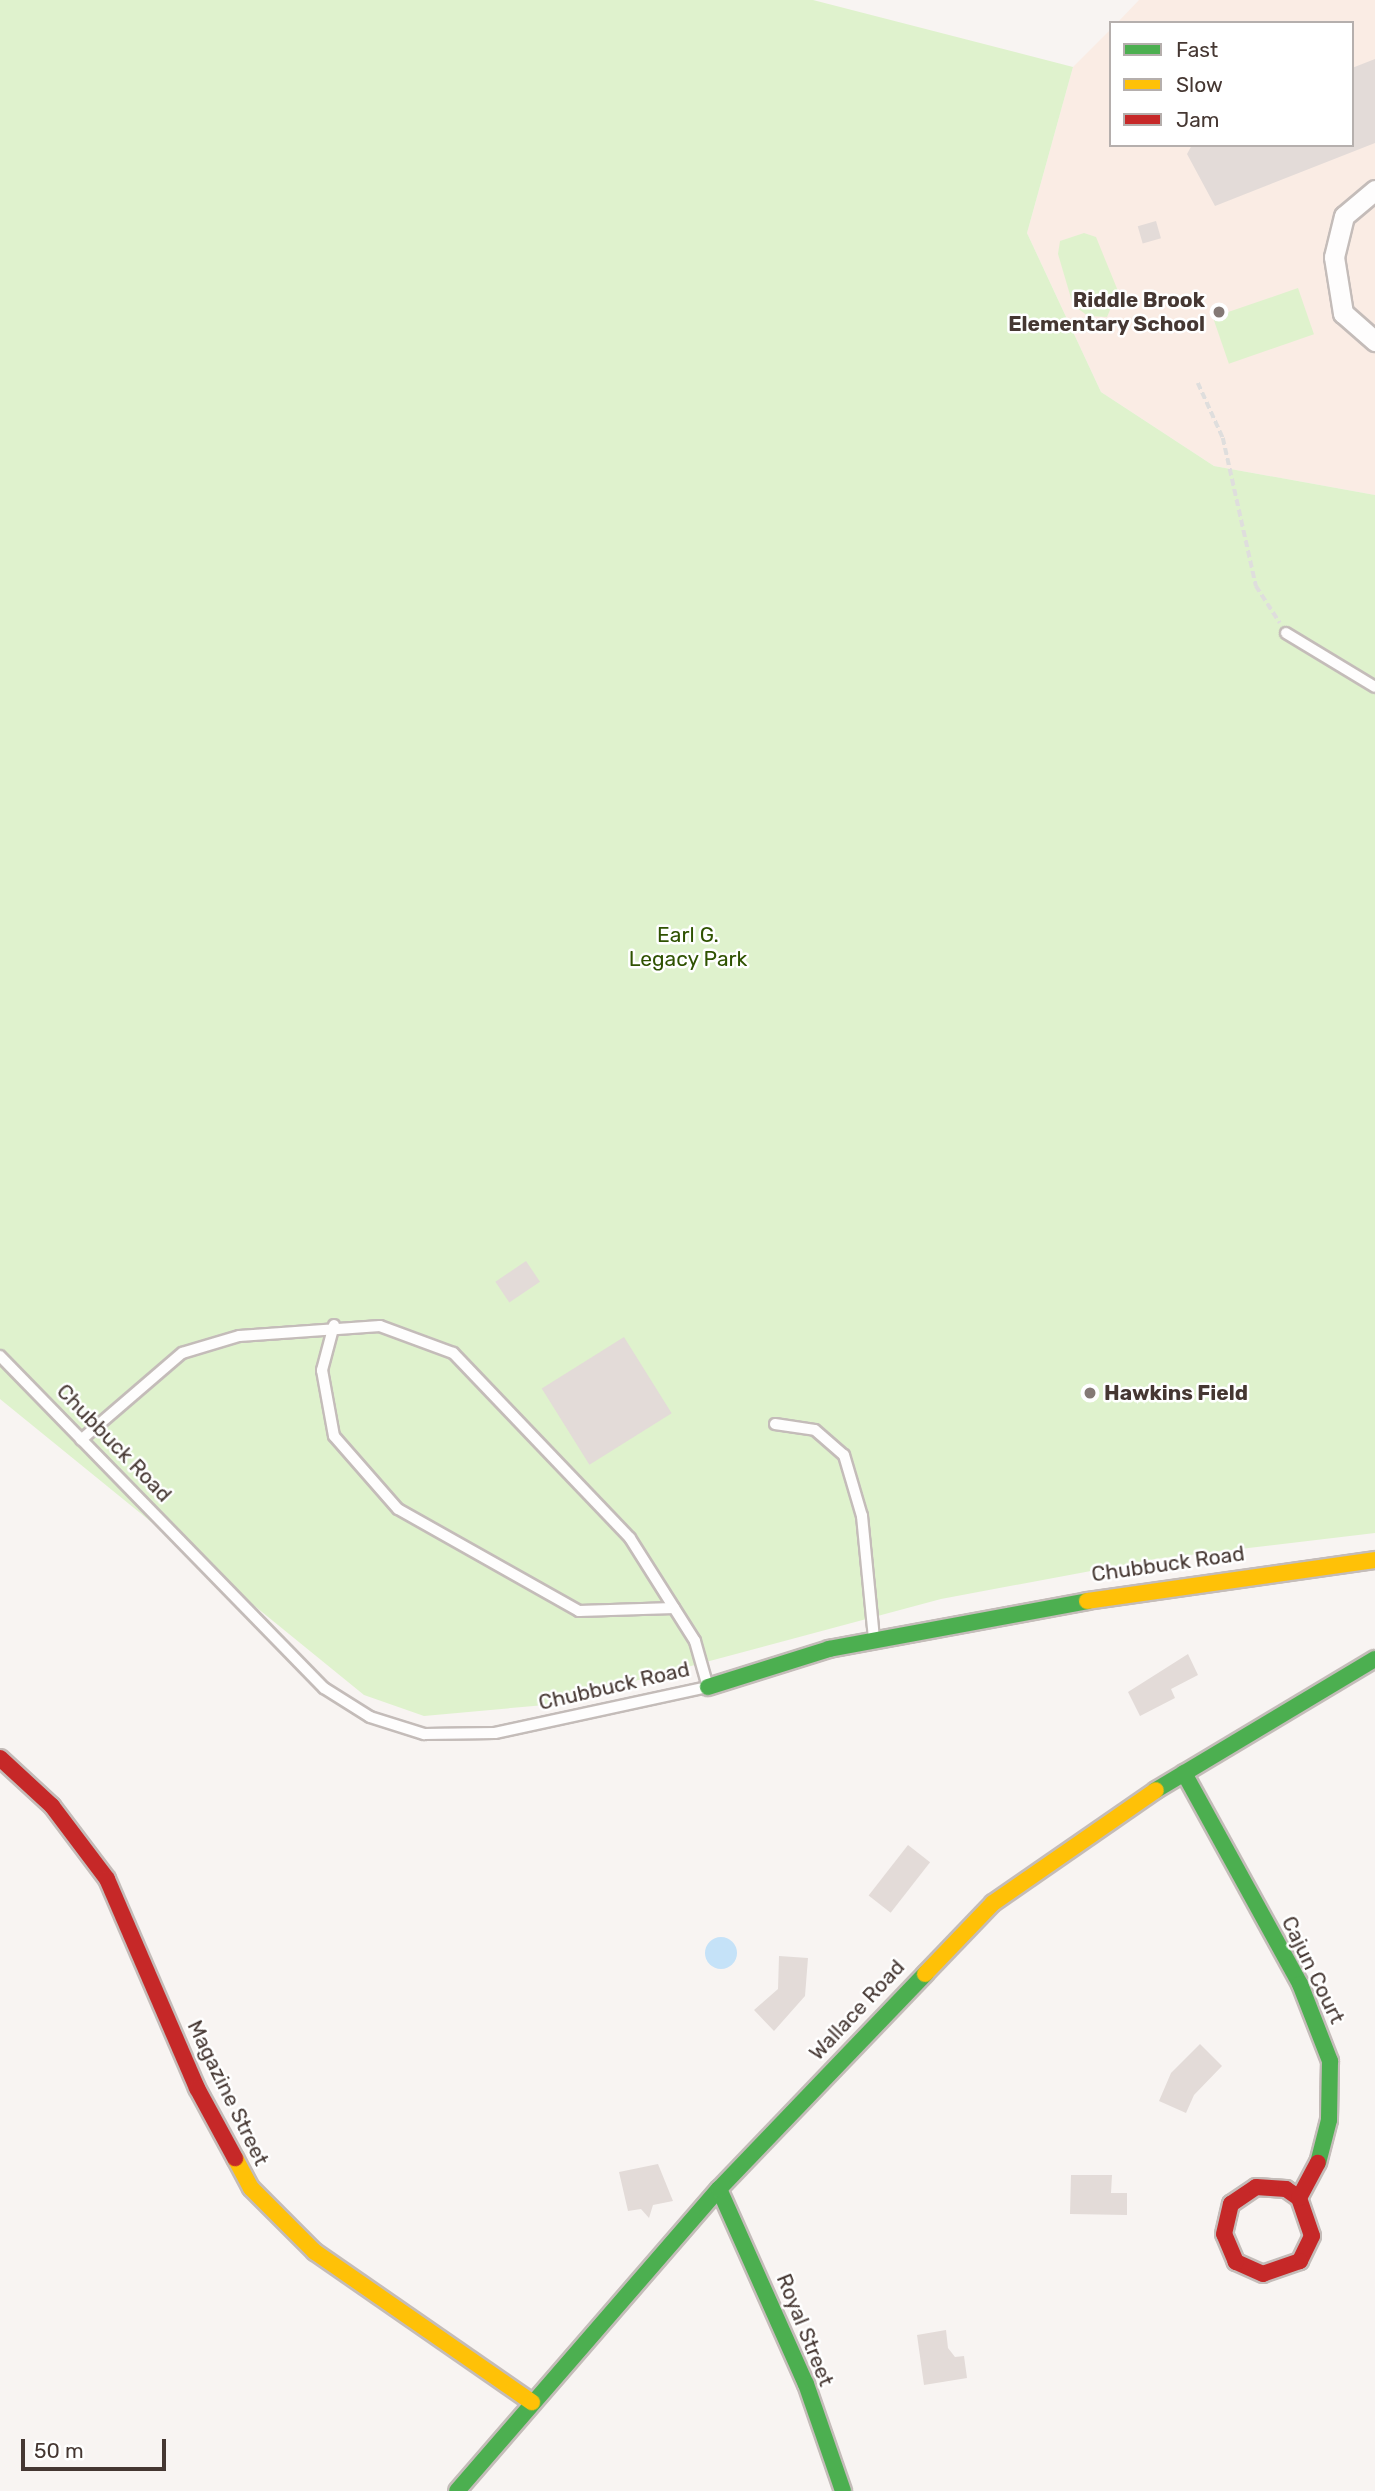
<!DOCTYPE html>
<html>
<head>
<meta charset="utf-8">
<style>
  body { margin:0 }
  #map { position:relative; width:1375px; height:2491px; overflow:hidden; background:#f8f4f2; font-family:Rubik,sans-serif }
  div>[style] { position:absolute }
  .education>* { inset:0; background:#faece4 }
  .green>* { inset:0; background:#dff2cd; transform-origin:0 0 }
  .water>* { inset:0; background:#c5e2f8 }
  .round { border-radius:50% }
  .building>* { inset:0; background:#e3dbd8; transform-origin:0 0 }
  .path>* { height:3.5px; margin-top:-1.75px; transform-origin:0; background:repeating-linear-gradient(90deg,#dfdedd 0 7px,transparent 0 10.5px) }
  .roads { filter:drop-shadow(2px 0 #c4bcb9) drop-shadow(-2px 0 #c4bcb9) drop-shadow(0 2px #c4bcb9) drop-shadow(0 -2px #c4bcb9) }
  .lane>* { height:10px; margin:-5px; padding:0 5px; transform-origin:5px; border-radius:5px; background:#fefdfd }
  .street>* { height:19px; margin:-9.5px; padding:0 9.5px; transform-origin:9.5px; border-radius:9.5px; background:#fefdfd }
  .fast>* { height:16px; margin:-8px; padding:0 8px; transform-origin:8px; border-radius:8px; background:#4caf50 }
  .slow>* { height:16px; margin:-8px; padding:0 8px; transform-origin:8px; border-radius:8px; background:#ffc107 }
  .jam>* { height:16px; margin:-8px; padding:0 8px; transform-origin:8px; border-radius:8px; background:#c62828 }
  .dots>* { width:19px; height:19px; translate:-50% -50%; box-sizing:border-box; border:4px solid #fff; border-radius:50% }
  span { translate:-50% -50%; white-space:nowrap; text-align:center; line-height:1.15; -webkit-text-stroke:5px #fff; paint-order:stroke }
  .poi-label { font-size:21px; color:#453732; font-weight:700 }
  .right { translate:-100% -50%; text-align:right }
  .left { translate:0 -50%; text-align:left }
  .park-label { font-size:21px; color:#2f5201 }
  .street-label { font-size:21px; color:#453732 }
  .legend { position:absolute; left:1109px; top:21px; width:245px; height:126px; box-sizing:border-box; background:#fff; border:2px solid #b5afad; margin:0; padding:9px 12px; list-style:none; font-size:21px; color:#453732 }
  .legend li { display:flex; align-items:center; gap:14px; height:35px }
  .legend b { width:35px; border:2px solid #b5afad }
  .scale { position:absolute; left:21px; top:2439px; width:145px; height:32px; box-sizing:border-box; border:4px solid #453732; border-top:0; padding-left:9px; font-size:21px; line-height:24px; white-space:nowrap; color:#453732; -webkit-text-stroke:5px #fff; paint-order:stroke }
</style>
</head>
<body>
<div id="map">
  <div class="education">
    <div style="clip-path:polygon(1139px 0,1375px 0,1375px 495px,1214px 466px,1101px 392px,1027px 233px,1073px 67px,1111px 29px,1111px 145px,1352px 145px,1352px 23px,1117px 23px)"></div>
  </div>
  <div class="green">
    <div style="clip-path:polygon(0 0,813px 0,1073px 67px,1027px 233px,1101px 392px,1214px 466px,1375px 495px,1375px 1533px,1155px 1559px,941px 1599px,545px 1705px,424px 1716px,364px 1695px,0 1399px)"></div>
    <div style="clip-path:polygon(1084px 233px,1096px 237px,1118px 291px,1107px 317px,1088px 316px,1073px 305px,1058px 254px,1060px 241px)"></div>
    <div style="left:1298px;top:288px;width:49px;height:90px;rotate:71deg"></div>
  </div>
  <div class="water">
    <div class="round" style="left:705px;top:1937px;width:32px;height:32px"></div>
  </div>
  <div class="building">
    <div style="clip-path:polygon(1375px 59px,1375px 143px,1215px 206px,1187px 154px,1192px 145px,1352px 145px,1352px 68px)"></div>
    <div style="left:1156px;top:221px;width:18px;height:19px;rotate:74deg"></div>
    <div style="left:526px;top:1261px;width:25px;height:37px;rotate:56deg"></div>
    <div style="left:624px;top:1337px;width:90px;height:97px;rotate:58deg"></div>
    <div style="clip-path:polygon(1188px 1654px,1198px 1675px,1171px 1689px,1175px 1698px,1140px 1716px,1128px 1692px)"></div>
    <div style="left:908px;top:1845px;width:28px;height:64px;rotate:38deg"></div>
    <div style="clip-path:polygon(779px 1956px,808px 1958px,805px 1996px,774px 2031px,754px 2010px,778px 1989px)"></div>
    <div style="clip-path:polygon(1200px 2044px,1222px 2066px,1194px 2095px,1186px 2113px,1159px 2101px,1171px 2073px)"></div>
    <div style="clip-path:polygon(658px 2164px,673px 2201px,653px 2205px,649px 2218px,641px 2209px,628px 2211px,619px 2172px)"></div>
    <div style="clip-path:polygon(1071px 2175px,1112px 2175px,1111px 2193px,1127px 2193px,1127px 2215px,1070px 2214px)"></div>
    <div style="clip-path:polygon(946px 2330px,948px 2348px,955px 2357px,964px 2356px,967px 2378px,924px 2385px,917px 2335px)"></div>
  </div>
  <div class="path">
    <div style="left:1198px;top:383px;width:60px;rotate:65.6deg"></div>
    <div style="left:1223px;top:438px;width:152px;rotate:77.4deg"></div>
    <div style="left:1256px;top:586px;width:44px;rotate:57deg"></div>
  </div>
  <div class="roads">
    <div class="lane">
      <div style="left:1286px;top:633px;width:104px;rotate:31.2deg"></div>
      <div style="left:334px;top:1325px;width:47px;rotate:104.9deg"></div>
      <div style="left:322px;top:1370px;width:67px;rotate:79.7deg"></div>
      <div style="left:334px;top:1436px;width:97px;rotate:48.8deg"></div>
      <div style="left:398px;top:1509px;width:208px;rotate:29.4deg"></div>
      <div style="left:579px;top:1611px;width:95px;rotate:-1.8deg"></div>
      <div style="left:0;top:1356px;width:464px;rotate:45.7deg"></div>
      <div style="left:324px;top:1688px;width:54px;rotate:32.2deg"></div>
      <div style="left:370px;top:1717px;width:57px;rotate:17.5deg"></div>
      <div style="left:424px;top:1734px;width:71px;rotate:-0.8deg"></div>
      <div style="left:495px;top:1733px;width:218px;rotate:-12.2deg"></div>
      <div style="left:708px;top:1687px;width:48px;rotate:-105.8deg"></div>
      <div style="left:695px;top:1641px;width:122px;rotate:-122.3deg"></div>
      <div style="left:630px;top:1538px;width:256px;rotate:-133.7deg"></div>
      <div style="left:453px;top:1353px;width:78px;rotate:-159.7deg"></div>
      <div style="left:380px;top:1326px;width:141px;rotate:175.9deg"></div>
      <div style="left:239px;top:1336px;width:59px;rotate:163.4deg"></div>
      <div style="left:182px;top:1353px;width:133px;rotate:139.3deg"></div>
      <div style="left:775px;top:1424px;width:40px;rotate:8.5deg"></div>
      <div style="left:815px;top:1430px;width:38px;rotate:41deg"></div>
      <div style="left:844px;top:1455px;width:64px;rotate:73.6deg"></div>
      <div style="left:862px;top:1516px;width:123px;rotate:84.4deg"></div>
    </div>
    <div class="street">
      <div style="left:1375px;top:190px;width:40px;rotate:140deg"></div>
      <div style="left:1344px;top:216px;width:42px;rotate:103.7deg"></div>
      <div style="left:1334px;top:257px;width:57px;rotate:80.9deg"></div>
      <div style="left:1343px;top:313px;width:43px;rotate:41.2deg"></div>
    </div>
    <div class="fast">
      <div style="left:708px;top:1687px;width:127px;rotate:-17.4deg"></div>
      <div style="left:829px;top:1649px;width:262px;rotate:-10.5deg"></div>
      <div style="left:1184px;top:1773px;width:241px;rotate:61.2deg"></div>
      <div style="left:1300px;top:1984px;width:83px;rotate:68.7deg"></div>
      <div style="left:1330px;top:2061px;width:59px;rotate:91deg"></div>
      <div style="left:1329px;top:2120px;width:44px;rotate:104.3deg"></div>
      <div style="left:1156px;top:1790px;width:255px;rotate:-30.9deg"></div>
      <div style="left:719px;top:2189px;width:214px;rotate:66deg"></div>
      <div style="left:806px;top:2384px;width:113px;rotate:70.9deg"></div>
      <div style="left:457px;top:2491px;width:400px;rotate:-49.1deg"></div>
      <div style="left:719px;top:2189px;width:298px;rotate:-46.2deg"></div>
    </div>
    <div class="slow">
      <div style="left:1087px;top:1601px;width:291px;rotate:-8.1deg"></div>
      <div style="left:925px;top:1974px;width:98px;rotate:-46.2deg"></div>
      <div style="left:993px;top:1903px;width:198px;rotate:-34.7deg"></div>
      <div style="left:235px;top:2158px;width:34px;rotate:62deg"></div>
      <div style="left:251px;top:2188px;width:91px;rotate:45deg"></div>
      <div style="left:315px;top:2252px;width:264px;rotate:34.7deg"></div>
    </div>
    <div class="jam">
      <div style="left:0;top:1758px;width:71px;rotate:42.7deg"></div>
      <div style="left:52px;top:1806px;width:91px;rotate:53deg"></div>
      <div style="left:107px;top:1879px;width:228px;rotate:66.7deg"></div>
      <div style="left:197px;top:2088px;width:80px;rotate:61.5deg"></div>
      <div style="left:1299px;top:2198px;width:40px;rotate:71.1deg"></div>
      <div style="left:1312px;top:2236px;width:28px;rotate:116deg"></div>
      <div style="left:1300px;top:2261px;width:39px;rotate:161deg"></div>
      <div style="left:1263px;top:2274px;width:30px;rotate:-156deg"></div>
      <div style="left:1236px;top:2262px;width:30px;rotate:-113deg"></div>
      <div style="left:1224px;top:2234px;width:31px;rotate:-77deg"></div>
      <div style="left:1231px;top:2204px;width:30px;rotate:-34deg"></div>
      <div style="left:1256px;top:2187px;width:30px;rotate:4deg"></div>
      <div style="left:1286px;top:2189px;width:16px;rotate:35deg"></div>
      <div style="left:1299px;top:2198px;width:40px;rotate:-62deg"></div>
    </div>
  </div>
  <div class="dots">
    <div style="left:1219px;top:312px;background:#847975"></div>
    <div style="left:1090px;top:1393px;background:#847975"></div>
  </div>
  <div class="poi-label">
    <span class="right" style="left:1205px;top:312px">Riddle Brook<br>Elementary School</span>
    <span class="left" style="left:1104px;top:1393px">Hawkins Field</span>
  </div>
  <div class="park-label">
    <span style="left:688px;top:947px">Earl G.<br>Legacy Park</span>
  </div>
  <div class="street-label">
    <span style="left:114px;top:1443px;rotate:46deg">Chubbuck Road</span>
    <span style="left:1168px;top:1564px;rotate:-8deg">Chubbuck Road</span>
    <span style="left:614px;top:1686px;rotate:-13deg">Chubbuck Road</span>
    <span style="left:1313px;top:1970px;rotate:64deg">Cajun Court</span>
    <span style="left:857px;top:2010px;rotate:-47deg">Wallace Road</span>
    <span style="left:228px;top:2093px;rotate:64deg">Magazine Street</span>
    <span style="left:805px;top:2330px;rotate:68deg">Royal Street</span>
  </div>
  <ul class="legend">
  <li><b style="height:9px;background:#4caf50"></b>Fast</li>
  <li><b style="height:9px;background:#ffc107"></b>Slow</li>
  <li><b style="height:9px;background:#c62828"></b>Jam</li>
  </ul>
  <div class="scale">50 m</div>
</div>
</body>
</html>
